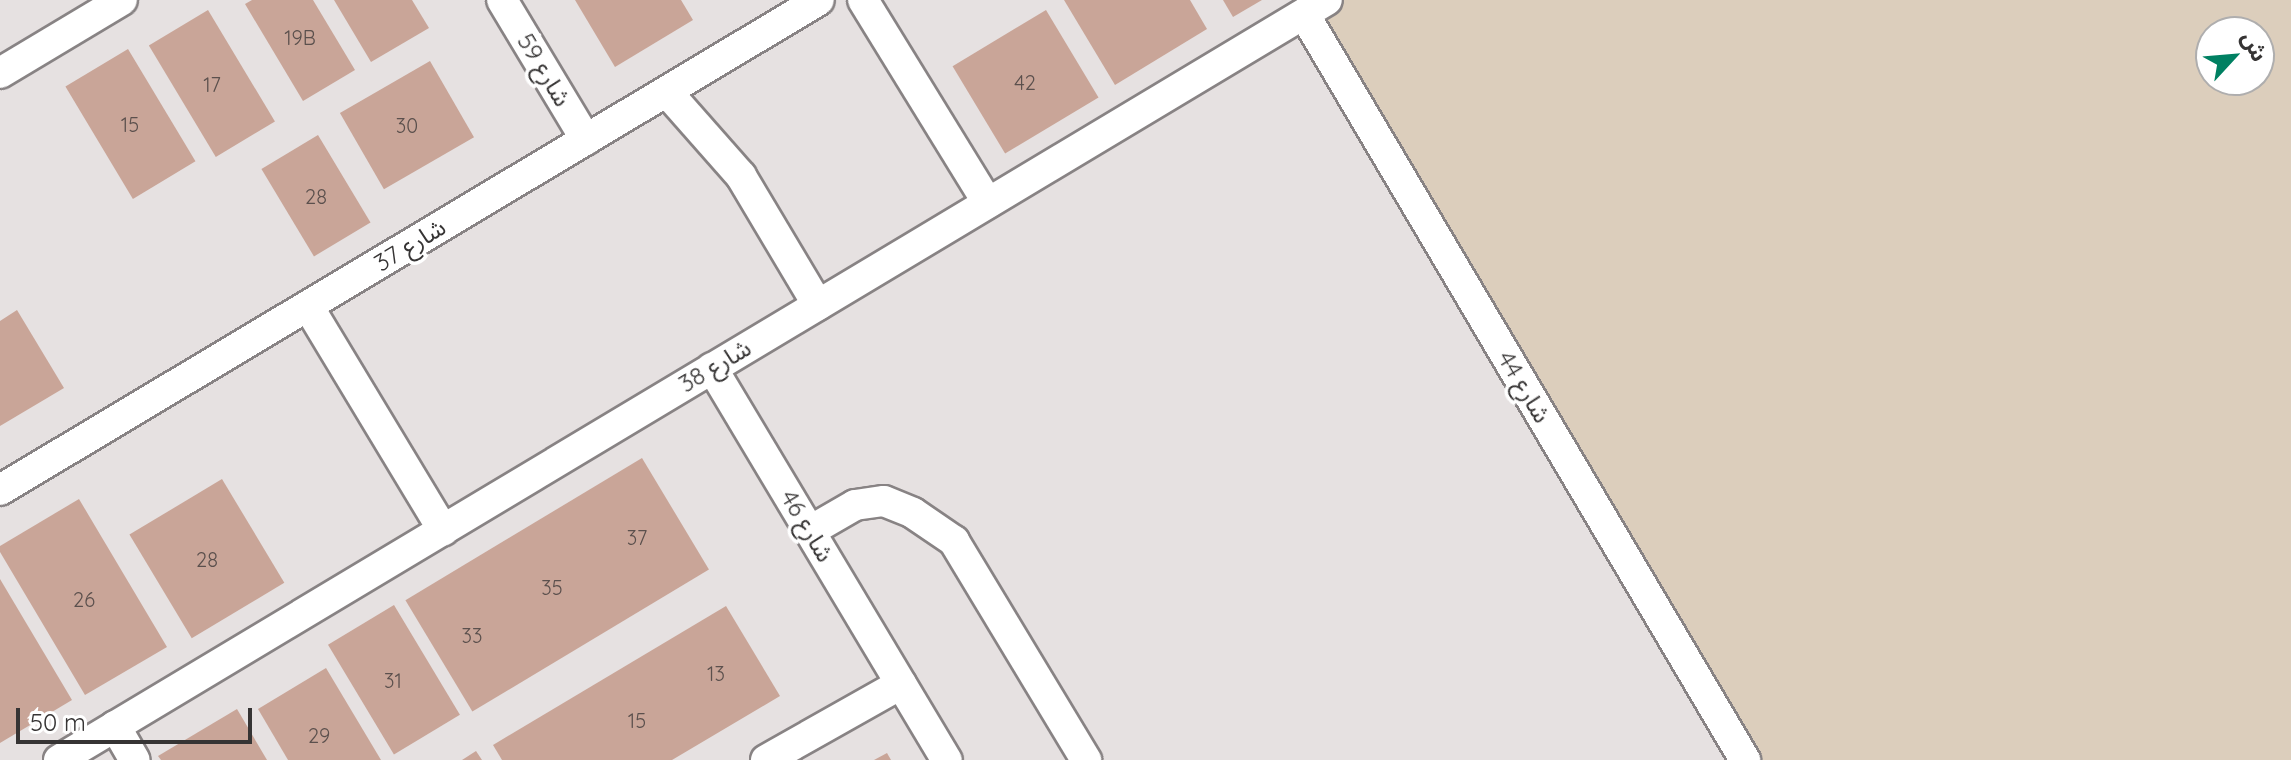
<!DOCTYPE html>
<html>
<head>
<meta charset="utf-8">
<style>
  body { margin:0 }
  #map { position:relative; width:2291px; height:760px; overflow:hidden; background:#e6e1e1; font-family:Quicksand,"Noto Sans Arabic",sans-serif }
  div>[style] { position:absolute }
  .green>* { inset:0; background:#dccebc }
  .building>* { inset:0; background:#c9a598; transform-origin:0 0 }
  .roads { filter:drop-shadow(2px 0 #888384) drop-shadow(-2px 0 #888384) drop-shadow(0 2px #888384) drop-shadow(0 -2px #888384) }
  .minor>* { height:30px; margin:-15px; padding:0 15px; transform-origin:15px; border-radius:15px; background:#fff }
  span { translate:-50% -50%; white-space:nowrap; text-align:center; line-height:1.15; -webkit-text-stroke:7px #fff; paint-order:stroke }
  .number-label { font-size:20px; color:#5b504d }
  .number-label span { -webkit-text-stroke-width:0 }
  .street-label { font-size:24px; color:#363434 }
  .north { position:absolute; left:2195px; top:16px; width:80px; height:80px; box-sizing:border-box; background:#fff; border:2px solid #afaeae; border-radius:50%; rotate:64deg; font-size:22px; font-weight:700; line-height:32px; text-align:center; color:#363434 }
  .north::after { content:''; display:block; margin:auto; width:28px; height:36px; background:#008062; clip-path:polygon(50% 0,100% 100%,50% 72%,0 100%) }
  .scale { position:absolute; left:16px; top:708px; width:236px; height:36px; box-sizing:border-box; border:4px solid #363434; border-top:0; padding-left:10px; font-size:24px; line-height:28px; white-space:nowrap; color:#363434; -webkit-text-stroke:6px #fff; paint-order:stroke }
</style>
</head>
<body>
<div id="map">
  <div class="green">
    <div style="clip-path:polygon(evenodd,1327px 0,2291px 0,2291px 760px,1745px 760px,1304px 14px,1327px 0,2211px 32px,2259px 32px,2259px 80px,2211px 80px,2211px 32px)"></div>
  </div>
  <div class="building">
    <div style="clip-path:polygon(252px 0,313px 0,355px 70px,303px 101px,245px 4px)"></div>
    <div style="clip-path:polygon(334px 0,412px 0,429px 28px,371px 62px)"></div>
    <div style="clip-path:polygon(575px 0,681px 0,693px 20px,615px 67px)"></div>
    <div style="clip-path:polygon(1064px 0,1190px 0,1207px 29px,1115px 85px)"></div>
    <div style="clip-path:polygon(1223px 0,1262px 0,1233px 17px)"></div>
    <div style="left:208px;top:10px;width:130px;height:69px;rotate:59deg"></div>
    <div style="left:1046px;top:10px;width:102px;height:109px;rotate:59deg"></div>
    <div style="left:128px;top:49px;width:131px;height:73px;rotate:59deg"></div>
    <div style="left:430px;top:61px;width:88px;height:104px;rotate:60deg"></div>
    <div style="left:318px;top:135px;width:102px;height:66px;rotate:59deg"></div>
    <div style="clip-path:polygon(17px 310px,64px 388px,0 426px,0 321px)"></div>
    <div style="left:642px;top:458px;width:130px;height:276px;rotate:59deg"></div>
    <div style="left:222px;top:479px;width:121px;height:108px;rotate:59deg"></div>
    <div style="clip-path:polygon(79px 499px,167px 647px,85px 695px,0 552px,0 546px)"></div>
    <div style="clip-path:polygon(0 579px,72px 700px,0 743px)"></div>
    <div style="left:394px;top:605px;width:128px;height:77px;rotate:59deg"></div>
    <div style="clip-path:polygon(726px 606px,780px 696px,672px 760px,502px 760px,493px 745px)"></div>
    <div style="clip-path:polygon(326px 668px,381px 760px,288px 760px,258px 709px)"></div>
    <div style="clip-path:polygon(237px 709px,267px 760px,161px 760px,158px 756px)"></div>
    <div style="clip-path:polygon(476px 751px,482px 760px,462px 760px)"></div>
    <div style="clip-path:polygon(887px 753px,891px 760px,874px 760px)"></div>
  </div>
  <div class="roads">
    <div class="minor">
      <div style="left:502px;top:0;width:163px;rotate:59deg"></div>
      <div style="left:863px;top:0;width:238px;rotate:58.4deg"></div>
      <div style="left:1304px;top:14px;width:867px;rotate:59.41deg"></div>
      <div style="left:0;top:73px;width:142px;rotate:-30.9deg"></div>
      <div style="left:667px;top:92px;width:112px;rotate:48.6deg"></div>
      <div style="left:741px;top:176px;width:150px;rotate:59.2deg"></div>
      <div style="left:308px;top:306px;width:262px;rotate:58.9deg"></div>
      <div style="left:712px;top:368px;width:457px;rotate:59.1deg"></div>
      <div style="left:0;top:490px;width:954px;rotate:-30.89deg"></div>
      <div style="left:810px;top:531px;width:52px;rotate:-30deg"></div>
      <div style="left:855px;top:505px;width:29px;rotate:-8deg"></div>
      <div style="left:884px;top:501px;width:31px;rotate:22deg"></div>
      <div style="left:913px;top:513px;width:50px;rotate:34.3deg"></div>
      <div style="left:954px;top:541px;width:256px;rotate:58.9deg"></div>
      <div style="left:115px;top:726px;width:39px;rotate:60deg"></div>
      <div style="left:59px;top:760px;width:1478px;rotate:-30.94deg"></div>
      <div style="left:766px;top:760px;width:155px;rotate:-29.4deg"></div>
    </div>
  </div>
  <div class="number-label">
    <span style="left:300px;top:37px">19B</span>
    <span style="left:1025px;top:82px">42</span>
    <span style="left:212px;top:84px">17</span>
    <span style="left:130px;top:124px">15</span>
    <span style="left:407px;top:125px">30</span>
    <span style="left:316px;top:196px">28</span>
    <span style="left:637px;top:537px">37</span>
    <span style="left:207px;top:559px">28</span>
    <span style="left:552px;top:587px">35</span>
    <span style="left:84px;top:599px">26</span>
    <span style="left:472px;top:635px">33</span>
    <span style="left:716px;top:673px">13</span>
    <span style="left:393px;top:680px">31</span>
    <span style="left:637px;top:720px">15</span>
    <span style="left:319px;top:735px">29</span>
  </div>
  <div class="street-label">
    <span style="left:544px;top:70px;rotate:59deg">شارع 59</span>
    <span style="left:410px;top:245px;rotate:-31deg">شارع 37</span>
    <span style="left:715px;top:366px;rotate:-31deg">شارع 38</span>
    <span style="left:1524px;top:387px;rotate:59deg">شارع 44</span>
    <span style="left:807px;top:526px;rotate:59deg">شارع 46</span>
  </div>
  <div class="north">ش</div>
  <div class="scale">50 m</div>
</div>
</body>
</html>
